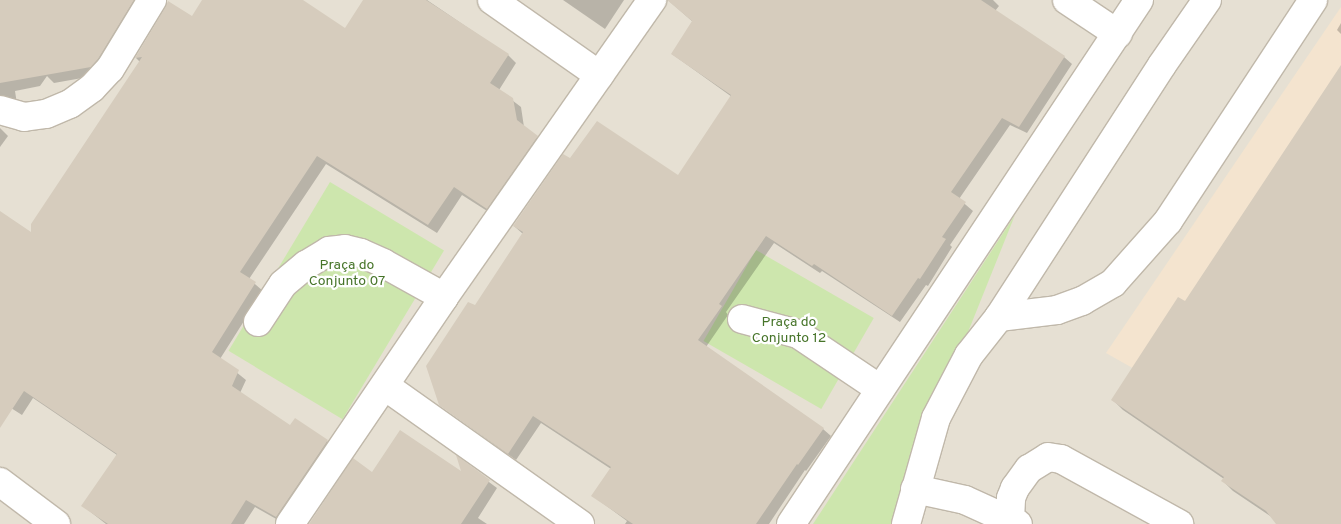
<!DOCTYPE html>
<html>
<head>
<meta charset="utf-8">
<style>
  body { margin:0 }
  #map { position:relative; width:1341px; height:524px; overflow:hidden; background:#f2eee4; font-family:Overpass,sans-serif }
  div>[style] { position:absolute }
  .residential>* { inset:0; background:#e6e0d3; transform-origin:0 0 }
  .commercial>* { inset:0; background:#f4e4cf }
  .green>* { inset:0; background:#cde6ad; transform-origin:0 0 }
  .shadow>* { inset:0; background:#0003 }
  .building>* { inset:0; background:#d6ccbd }
  .roads { filter:drop-shadow(1px 0 #c0b8aa) drop-shadow(-1px 0 #c0b8aa) drop-shadow(0 1px #c0b8aa) drop-shadow(0 -1px #c0b8aa) }
  .minor>* { height:28px; margin:-14px; padding:0 14px; transform-origin:14px; border-radius:14px; background:#fff }
  span { translate:-50% -50%; white-space:nowrap; text-align:center; line-height:1.15; -webkit-text-stroke:4.5px #fff; paint-order:stroke }
  .park-label { font-size:14px; color:#467429 }
</style>
</head>
<body>
<div id="map">
  <div class="residential">
    <div style="left:0;top:0;width:1341px;height:524px"></div>
  </div>
  <div class="commercial">
    <div style="clip-path:polygon(1341px 7px,1341px 486px,1106px 353px)"></div>
  </div>
  <div class="green">
    <div style="left:330px;top:182px;width:133px;height:197px;rotate:31deg"></div>
    <div style="clip-path:polygon(1015px 215px,891px 524px,813px 524px)"></div>
    <div style="left:756px;top:250px;width:136px;height:105px;rotate:30deg"></div>
  </div>
  <div class="shadow">
    <div style="clip-path:polygon(0 0,147px 0,99px 75px,54px 83px,47px 76px,40px 86px,15px 91px,17px 104px,0 105px)"></div>
    <div style="clip-path:polygon(204px 0,301px 0,345px 30px,365px 0,427px 0,508px 55px,516px 63px,499px 90px,521px 107px,524px 127px,545px 145px,495px 216px,462px 195px,437px 233px,326px 164px,249px 279px,263px 291px,220px 359px,246px 380px,240px 393px,291px 427px,327px 441px,335px 449px,285px 524px,255px 507px,244px 524px,106px 524px,83px 506px,117px 455px,33px 398px,22px 415px,0 401px,0 213px,32px 234px,140px 62px,136px 58px,166px 9px,192px 18px)"></div>
    <div style="clip-path:polygon(563px 0,624px 0,605px 29px)"></div>
    <div style="clip-path:polygon(668px 0,993px 0,999px 6px,995px 11px,1064px 57px,1072px 64px,1027px 133px,1010px 125px,959px 199px,973px 211px,950px 245px,952px 247px,928px 286px,926px 285px,900px 322px,822px 271px,820px 273px,774px 243px,726px 312px,728px 315px,706px 347px,823px 429px,831px 436px,806px 471px,805px 470px,769px 524px,625px 524px,627px 521px,593px 496px,611px 469px,541px 423px,516px 460px,440px 405px,475px 307px,523px 234px,514px 226px,570px 160px,679px 177px,732px 97px,672px 54px,693px 22px)"></div>
    <div style="clip-path:polygon(1341px 23px,1341px 34px,1337px 30px)"></div>
    <div style="clip-path:polygon(1341px 67px,1341px 524px,1282px 524px,1233px 491px,1223px 481px,1224px 479px,1123px 410px,1113px 400px,1185px 303px)"></div>
    <div style="clip-path:polygon(0 128px,8px 136px,0 147px)"></div>
    <div style="clip-path:polygon(458px 459px,497px 488px,478px 518px,487px 524px,310px 524px,372px 473px,463px 474px)"></div>
  </div>
  <div class="building">
    <div style="clip-path:polygon(0 0,134px 0,98px 59px,91px 67px,0 83px)"></div>
    <div style="clip-path:polygon(202px 0,303px 0,345px 28px,363px 0,426px 0,509px 54px,490px 83px,513px 98px,517px 120px,538px 136px,487px 209px,454px 187px,428px 225px,317px 156px,240px 272px,256px 282px,212px 352px,239px 370px,232px 386px,290px 425px,295px 418px,328px 440px,276px 517px,246px 500px,231px 524px,108px 524px,81px 506px,117px 454px,24px 391px,0 428px,0 211px,31px 232px,31px 224px,142px 57px,135px 58px,165px 8px,168px 1px,192px 16px)"></div>
    <div style="clip-path:polygon(667px 0,981px 0,1065px 56px,1019px 127px,1002px 118px,951px 192px,966px 202px,942px 237px,946px 239px,920px 279px,918px 278px,892px 316px,814px 264px,812px 266px,766px 236px,719px 304px,722px 306px,698px 340px,824px 428px,798px 465px,797px 464px,756px 524px,633px 524px,591px 496px,611px 467px,533px 416px,508px 454px,439px 405px,426px 366px,468px 302px,475px 305px,523px 232px,513px 226px,563px 154px,570px 158px,597px 121px,678px 175px,731px 95px,671px 54px,692px 21px)"></div>
    <div style="clip-path:polygon(1341px 65px,1341px 524px,1276px 524px,1266px 511px,1221px 481px,1224px 477px,1111px 400px,1178px 297px,1185px 301px)"></div>
    <div style="clip-path:polygon(400px 430px,461px 471px,456px 455px,490px 480px,461px 524px,309px 524px,353px 458px,372px 472px)"></div>
  </div>
  <div class="roads">
    <div class="minor">
      <div style="left:492px;top:0;width:131px;rotate:35deg"></div>
      <div style="left:1067px;top:0;width:61px;rotate:33.7deg"></div>
      <div style="left:0;top:110px;width:25px;rotate:16deg"></div>
      <div style="left:24px;top:117px;width:22px;rotate:-8deg"></div>
      <div style="left:46px;top:114px;width:26px;rotate:-23deg"></div>
      <div style="left:70px;top:104px;width:27px;rotate:-36deg"></div>
      <div style="left:92px;top:88px;width:26px;rotate:-47deg"></div>
      <div style="left:110px;top:69px;width:81px;rotate:-58.7deg"></div>
      <div style="left:999px;top:317px;width:58px;rotate:-6.9deg"></div>
      <div style="left:1057px;top:310px;width:27px;rotate:-20deg"></div>
      <div style="left:1082px;top:301px;width:36px;rotate:-30deg"></div>
      <div style="left:1113px;top:283px;width:83px;rotate:-48.4deg"></div>
      <div style="left:1168px;top:221px;width:264px;rotate:-56.7deg"></div>
      <div style="left:742px;top:319px;width:58px;rotate:15deg"></div>
      <div style="left:798px;top:334px;width:99px;rotate:33.9deg"></div>
      <div style="left:258px;top:322px;width:45px;rotate:-56.7deg"></div>
      <div style="left:283px;top:284px;width:30px;rotate:-40deg"></div>
      <div style="left:306px;top:265px;width:27px;rotate:-31deg"></div>
      <div style="left:329px;top:251px;width:16px;rotate:-7deg"></div>
      <div style="left:345px;top:249px;width:16px;rotate:14deg"></div>
      <div style="left:361px;top:253px;width:24px;rotate:24deg"></div>
      <div style="left:383px;top:263px;width:70px;rotate:29.1deg"></div>
      <div style="left:385px;top:386px;width:239px;rotate:35.3deg"></div>
      <div style="left:0;top:482px;width:70px;rotate:36.9deg"></div>
      <div style="left:915px;top:489px;width:51px;rotate:12.4deg"></div>
      <div style="left:965px;top:500px;width:58px;rotate:24.4deg"></div>
      <div style="left:1010px;top:519px;width:21px;rotate:-87deg"></div>
      <div style="left:1011px;top:498px;width:11px;rotate:-68deg"></div>
      <div style="left:1015px;top:488px;width:24px;rotate:-54deg"></div>
      <div style="left:1029px;top:469px;width:22px;rotate:-32deg"></div>
      <div style="left:1048px;top:457px;width:13px;rotate:9deg"></div>
      <div style="left:1061px;top:459px;width:135px;rotate:28.8deg"></div>
      <div style="left:290px;top:524px;width:274px;rotate:-55.8deg"></div>
      <div style="left:444px;top:297px;width:363px;rotate:-55deg"></div>
      <div style="left:791px;top:524px;width:629px;rotate:-56.41deg"></div>
      <div style="left:906px;top:524px;width:110px;rotate:-74.2deg"></div>
      <div style="left:936px;top:418px;width:71px;rotate:-62.4deg"></div>
      <div style="left:969px;top:355px;width:48px;rotate:-51.7deg"></div>
      <div style="left:999px;top:317px;width:300px;rotate:-57.1deg"></div>
      <div style="left:1162px;top:65px;width:79px;rotate:-55.3deg"></div>
    </div>
  </div>
  <div class="park-label">
    <span style="left:347px;top:274px">Praça do<br>Conjunto 07</span>
    <span style="left:789px;top:331px">Praça do<br>Conjunto 12</span>
  </div>
</div>
</body>
</html>
